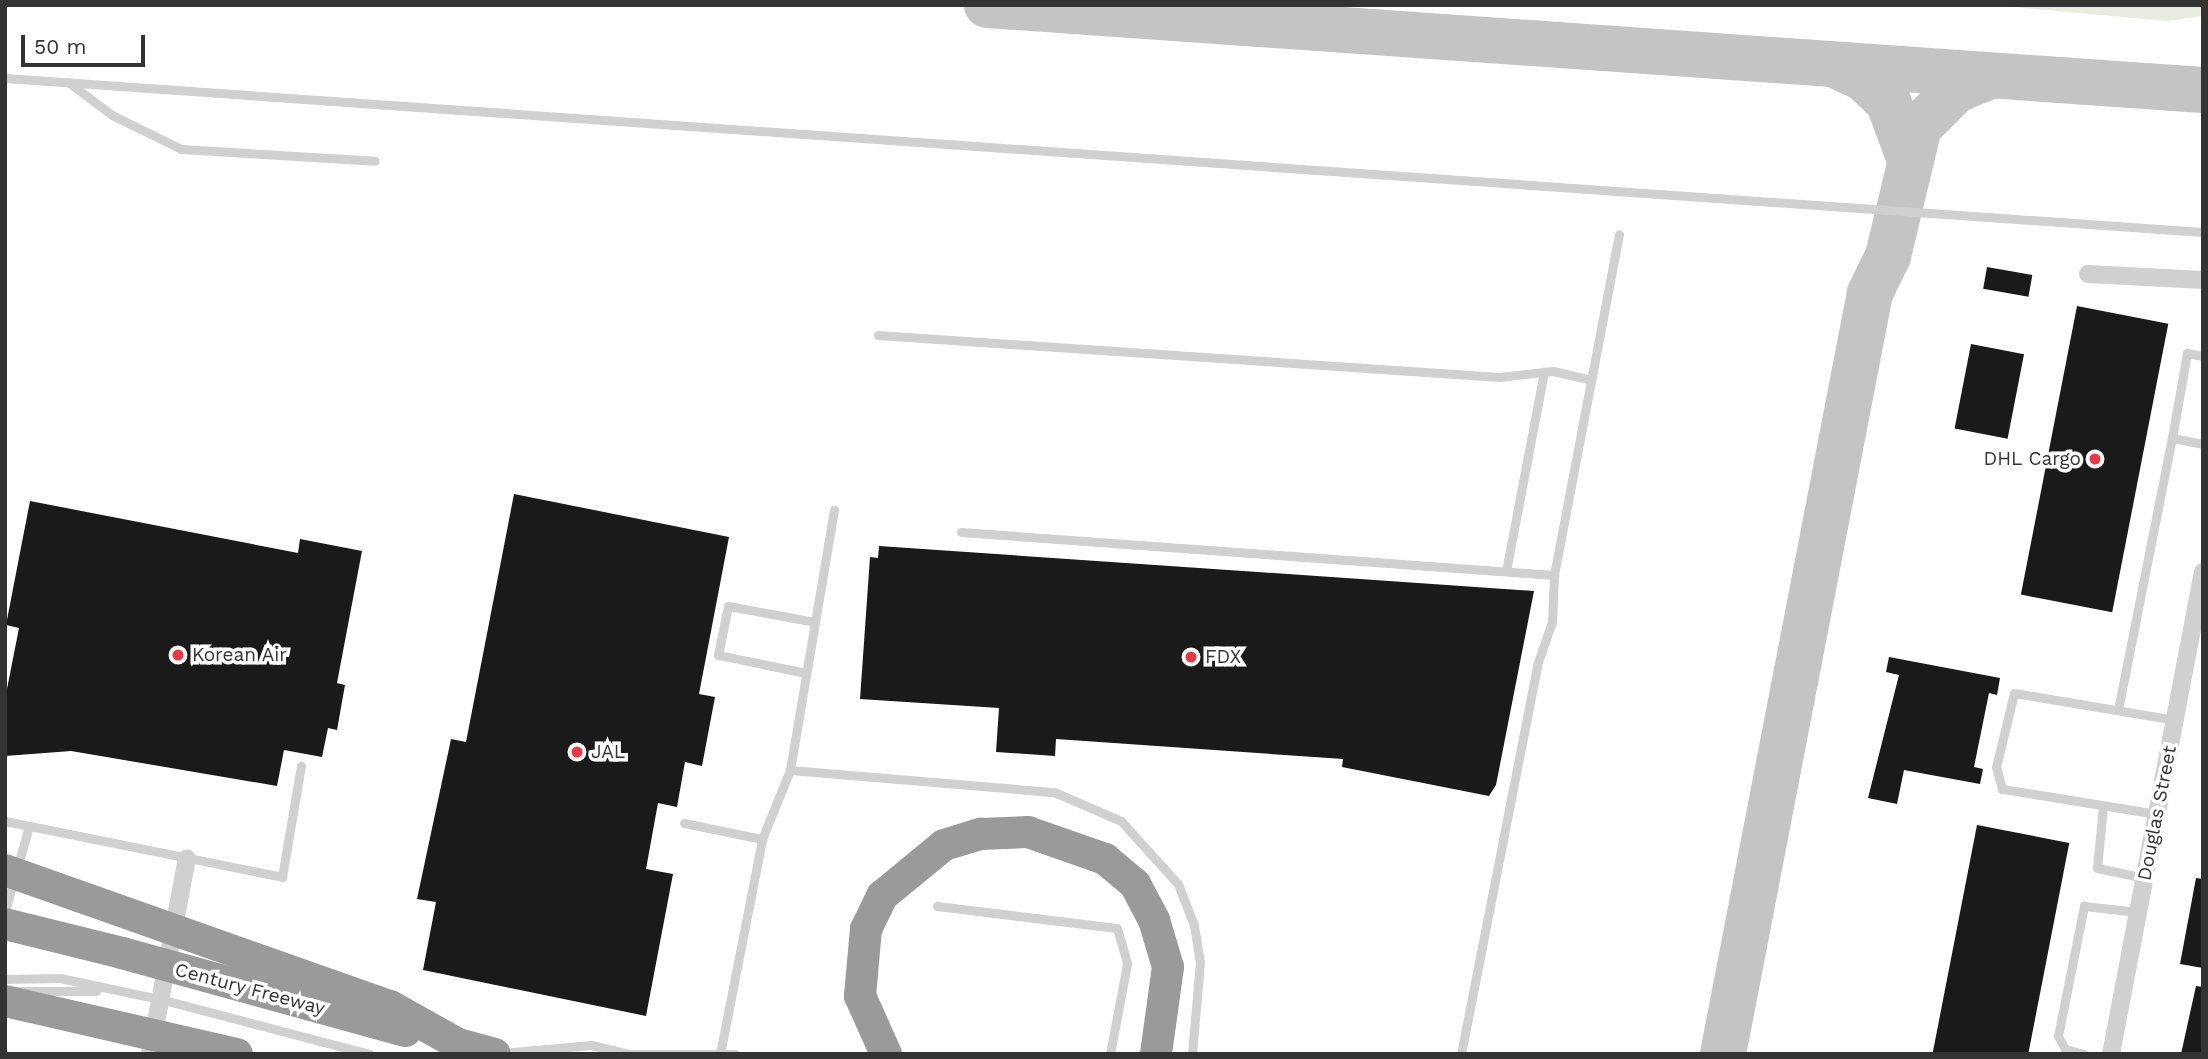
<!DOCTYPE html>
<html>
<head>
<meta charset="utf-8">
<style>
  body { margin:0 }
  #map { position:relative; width:2208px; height:1059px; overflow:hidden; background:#fff; font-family:"Work Sans",sans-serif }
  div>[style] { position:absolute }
  .green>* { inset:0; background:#e6ecdf }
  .taxiway>* { height:46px; margin:-23px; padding:0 23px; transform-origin:23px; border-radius:23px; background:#c4c4c4 }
  .building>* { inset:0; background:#1a1a1a; transform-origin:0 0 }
  .lane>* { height:9px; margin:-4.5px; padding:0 4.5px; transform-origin:4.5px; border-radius:4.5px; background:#d0d0d0 }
  .street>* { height:18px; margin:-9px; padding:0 9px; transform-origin:9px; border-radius:9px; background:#d0d0d0 }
  .highway>* { height:32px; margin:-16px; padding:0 16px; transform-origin:16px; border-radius:16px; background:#9a9a9a }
  .highway-bridge>* { height:32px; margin:-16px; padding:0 16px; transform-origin:16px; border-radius:16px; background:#9a9a9a }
  .dots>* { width:19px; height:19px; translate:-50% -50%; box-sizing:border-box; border:4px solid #fff; border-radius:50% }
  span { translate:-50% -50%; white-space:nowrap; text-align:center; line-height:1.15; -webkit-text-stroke:7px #fff; paint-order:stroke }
  .poi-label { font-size:19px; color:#333 }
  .right { translate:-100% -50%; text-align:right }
  .left { translate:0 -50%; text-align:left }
  .street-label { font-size:19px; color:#333 }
  .frame { position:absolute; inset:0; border:7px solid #333; pointer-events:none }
  .scale { position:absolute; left:21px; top:35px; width:124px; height:32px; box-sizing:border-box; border:4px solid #333; border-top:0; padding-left:9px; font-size:21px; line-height:24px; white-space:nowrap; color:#333; -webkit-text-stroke:5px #fff; paint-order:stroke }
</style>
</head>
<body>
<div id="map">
  <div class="green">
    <div style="clip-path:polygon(1989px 5px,2203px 5px,2203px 16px,2167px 21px)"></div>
  </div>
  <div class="taxiway">
    <div style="left:987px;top:5px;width:1219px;rotate:4deg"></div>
    <div style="left:1837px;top:66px;width:29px;rotate:25deg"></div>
    <div style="left:1863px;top:78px;width:34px;rotate:43deg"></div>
    <div style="left:1888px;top:101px;width:63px;rotate:69.6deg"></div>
    <div style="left:1723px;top:1054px;width:775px;rotate:-79.07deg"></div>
    <div style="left:1870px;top:293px;width:41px;rotate:-64.1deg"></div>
    <div style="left:1888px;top:256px;width:133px;rotate:-76.5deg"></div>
    <div style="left:1919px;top:127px;width:52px;rotate:-45deg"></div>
    <div style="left:1956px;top:90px;width:38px;rotate:-22deg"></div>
  </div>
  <div class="building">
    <div style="left:1987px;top:267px;width:46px;height:22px;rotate:10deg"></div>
    <div style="left:2077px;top:306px;width:93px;height:294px;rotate:11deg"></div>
    <div style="left:1971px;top:344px;width:54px;height:86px;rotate:11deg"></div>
    <div style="clip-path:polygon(514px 494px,729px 537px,699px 694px,715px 697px,702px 766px,685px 762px,677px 807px,658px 803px,646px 869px,673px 874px,646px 1016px,423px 970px,436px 902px,417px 899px,451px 739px,466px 742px)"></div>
    <div style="clip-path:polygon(30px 501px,298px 553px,300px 539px,362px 551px,337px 683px,345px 685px,337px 730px,328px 728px,322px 757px,284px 750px,277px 786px,71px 751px,5px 756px,5px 699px,19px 628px,6px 625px)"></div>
    <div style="clip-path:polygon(879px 546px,1534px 591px,1496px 785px,1489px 796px,1342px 767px,1343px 759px,1056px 739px,1055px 756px,996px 752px,999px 708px,860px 699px,870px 557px,878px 558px)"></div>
    <div style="clip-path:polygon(1889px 657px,2000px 678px,1997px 695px,1989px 693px,1974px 767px,1983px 769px,1980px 784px,1904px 770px,1897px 804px,1868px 798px,1899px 675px,1886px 672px)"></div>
    <div style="left:1977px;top:825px;width:94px;height:233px;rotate:11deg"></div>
    <div style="clip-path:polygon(2196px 878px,2203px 879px,2203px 968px,2180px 964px)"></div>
    <div style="clip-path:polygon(2196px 986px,2203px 987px,2203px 1054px,2181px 1054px)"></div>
  </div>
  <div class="lane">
    <div style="left:5px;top:78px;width:2203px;rotate:4.01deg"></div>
    <div style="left:68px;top:82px;width:55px;rotate:36.9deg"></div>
    <div style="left:112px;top:115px;width:77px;rotate:26.2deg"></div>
    <div style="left:181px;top:149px;width:194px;rotate:3.5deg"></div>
    <div style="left:878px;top:335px;width:623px;rotate:3.86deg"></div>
    <div style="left:1500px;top:377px;width:53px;rotate:-6.5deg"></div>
    <div style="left:1553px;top:371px;width:39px;rotate:13deg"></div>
    <div style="left:2172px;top:438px;width:86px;rotate:-80deg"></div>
    <div style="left:2187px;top:353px;width:16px;rotate:11deg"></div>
    <div style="left:961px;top:532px;width:595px;rotate:4.15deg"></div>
    <div style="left:1554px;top:575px;width:347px;rotate:-79.2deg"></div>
    <div style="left:1506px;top:571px;width:203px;rotate:-79.2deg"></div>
    <div style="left:806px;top:673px;width:90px;rotate:-168.4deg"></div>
    <div style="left:718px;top:655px;width:50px;rotate:-78.5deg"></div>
    <div style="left:728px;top:606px;width:88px;rotate:10.4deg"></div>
    <div style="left:2118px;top:710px;width:277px;rotate:-78.8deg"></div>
    <div style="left:2172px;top:438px;width:32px;rotate:11deg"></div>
    <div style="left:790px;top:770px;width:265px;rotate:4.8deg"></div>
    <div style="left:1054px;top:792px;width:73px;rotate:23.4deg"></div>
    <div style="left:1121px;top:821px;width:85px;rotate:47.9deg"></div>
    <div style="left:1178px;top:884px;width:44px;rotate:68.7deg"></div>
    <div style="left:1194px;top:925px;width:37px;rotate:81deg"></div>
    <div style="left:1200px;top:962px;width:92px;rotate:95deg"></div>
    <div style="left:2103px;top:806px;width:62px;rotate:95.5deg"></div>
    <div style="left:2097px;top:868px;width:49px;rotate:11.8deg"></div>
    <div style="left:2157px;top:814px;width:157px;rotate:-170.8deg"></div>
    <div style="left:2002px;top:789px;width:23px;rotate:-105deg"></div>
    <div style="left:1996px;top:767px;width:76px;rotate:-76.3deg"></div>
    <div style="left:2014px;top:693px;width:163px;rotate:9.5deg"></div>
    <div style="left:5px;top:821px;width:283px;rotate:11.4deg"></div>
    <div style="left:282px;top:877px;width:113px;rotate:-80.3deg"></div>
    <div style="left:684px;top:823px;width:80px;rotate:11.6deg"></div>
    <div style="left:937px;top:906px;width:181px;rotate:7deg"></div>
    <div style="left:1117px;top:928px;width:37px;rotate:74deg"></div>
    <div style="left:1127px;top:964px;width:92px;rotate:100.7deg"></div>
    <div style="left:5px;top:911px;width:88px;rotate:-74.2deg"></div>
    <div style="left:5px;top:979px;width:55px;rotate:-1deg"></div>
    <div style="left:60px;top:978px;width:102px;rotate:11.9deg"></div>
    <div style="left:160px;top:999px;width:217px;rotate:14.7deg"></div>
    <div style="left:13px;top:991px;width:83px"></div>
    <div style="left:501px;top:1053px;width:90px;rotate:-5.1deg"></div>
    <div style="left:591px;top:1045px;width:37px;rotate:13deg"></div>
    <div style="left:625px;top:1054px;width:110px"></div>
    <div style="left:720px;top:1054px;width:219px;rotate:-78.9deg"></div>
    <div style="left:762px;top:839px;width:74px;rotate:-67.9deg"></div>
    <div style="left:790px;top:770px;width:264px;rotate:-80.4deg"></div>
    <div style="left:1461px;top:1054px;width:396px;rotate:-78.9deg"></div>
    <div style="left:1537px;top:665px;width:46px;rotate:-70.8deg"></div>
    <div style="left:1552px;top:622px;width:47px;rotate:-87.6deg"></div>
    <div style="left:2084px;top:1054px;width:20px;rotate:-165deg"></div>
    <div style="left:2065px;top:1049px;width:15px;rotate:-118deg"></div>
    <div style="left:2058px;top:1036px;width:133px;rotate:-78.7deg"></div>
    <div style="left:2084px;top:906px;width:54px;rotate:6.3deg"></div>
  </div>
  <div class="street">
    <div style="left:2088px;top:274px;width:115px;rotate:3deg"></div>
    <div style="left:150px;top:1054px;width:199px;rotate:-79.3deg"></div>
    <div style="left:2111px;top:1054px;width:491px;rotate:-79.2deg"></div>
  </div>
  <div class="highway">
    <div style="left:5px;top:924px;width:121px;rotate:13.9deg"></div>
    <div style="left:458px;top:1044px;width:38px;rotate:15deg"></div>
    <div style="left:886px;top:1054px;width:64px;rotate:-114.1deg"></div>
    <div style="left:860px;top:996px;width:67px;rotate:-84.9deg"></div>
    <div style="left:866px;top:929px;width:37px;rotate:-64deg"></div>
    <div style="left:882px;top:896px;width:80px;rotate:-39.4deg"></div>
    <div style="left:944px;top:845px;width:39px;rotate:-17deg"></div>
    <div style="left:981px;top:834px;width:47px;rotate:-2.4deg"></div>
    <div style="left:1028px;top:832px;width:82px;rotate:19.3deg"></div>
    <div style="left:1105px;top:859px;width:39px;rotate:40deg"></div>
    <div style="left:1135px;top:884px;width:41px;rotate:62.2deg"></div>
    <div style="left:1154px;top:920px;width:49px;rotate:73.4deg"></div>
    <div style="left:1168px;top:967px;width:88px;rotate:97.9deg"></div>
  </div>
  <div class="highway-bridge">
    <div style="left:5px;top:870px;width:408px;rotate:19.5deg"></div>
    <div style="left:390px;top:1006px;width:78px;rotate:29.2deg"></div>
    <div style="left:122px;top:953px;width:294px;rotate:15.4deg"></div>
    <div style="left:5px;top:1001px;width:238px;rotate:12.9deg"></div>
  </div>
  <div class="dots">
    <div style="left:2095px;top:459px;background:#e63946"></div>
    <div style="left:178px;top:655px;background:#e63946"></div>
    <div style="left:1191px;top:657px;background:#e63946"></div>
    <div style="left:577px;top:752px;background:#e63946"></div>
  </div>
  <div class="poi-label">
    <span class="right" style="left:2081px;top:459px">DHL Cargo</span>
    <span class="left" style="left:192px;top:655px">Korean Air</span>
    <span class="left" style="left:1205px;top:657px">FDX</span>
    <span class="left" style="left:591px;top:752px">JAL</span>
  </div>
  <div class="street-label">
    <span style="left:2157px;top:813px;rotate:-79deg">Douglas Street</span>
    <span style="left:250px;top:989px;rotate:15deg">Century Freeway</span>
  </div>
  <div class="frame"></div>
  <div class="scale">50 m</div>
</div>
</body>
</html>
